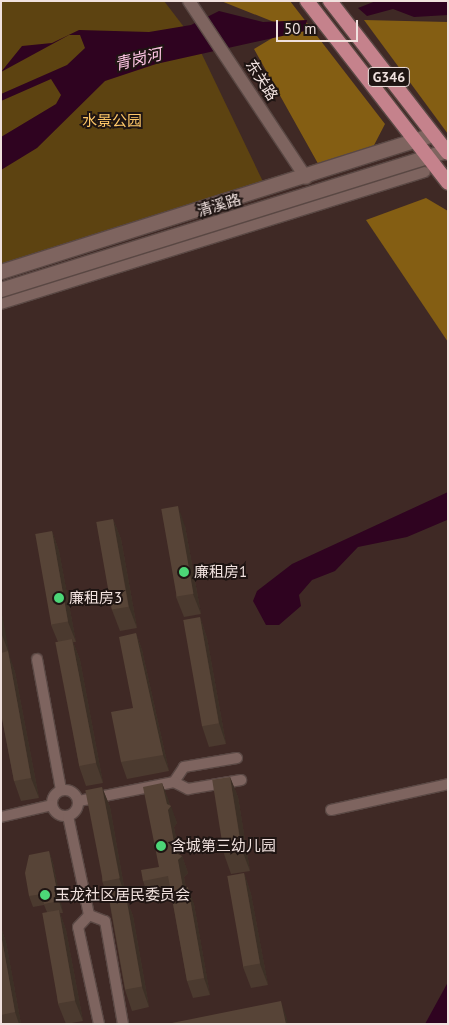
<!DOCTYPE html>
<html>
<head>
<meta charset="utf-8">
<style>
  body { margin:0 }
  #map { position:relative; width:449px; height:1025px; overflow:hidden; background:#3f2925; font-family:"PT Sans","Noto Sans SC",sans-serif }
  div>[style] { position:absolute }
  .green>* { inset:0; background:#5d4311 }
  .forest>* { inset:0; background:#845e13 }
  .water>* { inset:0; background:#2f0320 }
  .roads { filter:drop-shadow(1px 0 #5a4844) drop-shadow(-1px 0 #5a4844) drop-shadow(0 1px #5a4844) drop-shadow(0 -1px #5a4844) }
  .minor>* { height:10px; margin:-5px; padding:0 5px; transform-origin:5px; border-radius:5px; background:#7e645f }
  .minor>.ring { margin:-5px; padding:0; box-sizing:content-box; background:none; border:10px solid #7e645f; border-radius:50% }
  .tertiary>* { height:12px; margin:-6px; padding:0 6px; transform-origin:6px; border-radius:6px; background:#7e645f }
  .secondary>* { height:14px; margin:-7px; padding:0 7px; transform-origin:7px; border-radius:7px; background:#7e645f }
  .trunk>* { height:14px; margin:-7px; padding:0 7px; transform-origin:7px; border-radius:7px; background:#c5828c }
  .wall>* { inset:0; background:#4b3a2f }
  .shaded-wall>* { inset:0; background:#3d3026 }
  .building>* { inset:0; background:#574437; transform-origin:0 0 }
  .dots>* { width:14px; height:14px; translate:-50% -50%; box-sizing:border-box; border:2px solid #1f1513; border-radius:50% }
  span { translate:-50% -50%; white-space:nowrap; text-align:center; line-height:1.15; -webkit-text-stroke:4px #1f1513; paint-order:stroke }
  .shield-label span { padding:1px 4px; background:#1f1513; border:1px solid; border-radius:4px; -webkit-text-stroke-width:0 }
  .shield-label { font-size:14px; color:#f0e1de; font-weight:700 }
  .street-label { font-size:15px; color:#f0e1de }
  .park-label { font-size:15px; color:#fec768 }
  .poi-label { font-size:15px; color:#f0e1de }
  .left { translate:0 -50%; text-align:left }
  .water-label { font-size:16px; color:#fec4e3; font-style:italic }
  .frame { position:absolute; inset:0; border:2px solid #f0e1de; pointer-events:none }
  .scale { position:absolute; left:276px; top:20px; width:82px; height:22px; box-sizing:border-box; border:2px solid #f0e1de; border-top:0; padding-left:6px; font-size:15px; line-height:18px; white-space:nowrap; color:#f0e1de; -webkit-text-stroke:4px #1f1513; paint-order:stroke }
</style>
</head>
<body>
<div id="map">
  <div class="green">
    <div style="clip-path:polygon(1px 1px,164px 1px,197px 44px,267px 190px,1px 272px)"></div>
  </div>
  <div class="forest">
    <div style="clip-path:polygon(221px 1px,290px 1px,385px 124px,371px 151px,321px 169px,254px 49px,289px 28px)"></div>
    <div style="clip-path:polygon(364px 20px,448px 22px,448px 134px)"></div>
    <div style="clip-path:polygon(426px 198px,448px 211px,448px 342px,366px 220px)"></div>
  </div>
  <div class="water">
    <div style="clip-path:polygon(376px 1px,448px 1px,448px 15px,414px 17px,393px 9px,367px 16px,358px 8px)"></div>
    <div style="clip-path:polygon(219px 11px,263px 22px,307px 20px,305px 31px,156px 64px,105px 81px,37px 148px,1px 170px,1px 137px,56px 104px,61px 95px,51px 79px,1px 101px,1px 94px,67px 65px,85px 48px,80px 35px,69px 35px,1px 72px,22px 46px,52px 43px,79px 30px,149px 32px,191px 25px)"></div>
    <div style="clip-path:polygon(448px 492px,447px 520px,407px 537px,358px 547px,335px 571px,312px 580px,299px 595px,301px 606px,279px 625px,266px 625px,253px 601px,257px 591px,292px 564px)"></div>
    <div style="clip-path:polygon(448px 982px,448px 1024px,425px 1024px)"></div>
  </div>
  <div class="roads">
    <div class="minor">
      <div style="left:1px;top:304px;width:444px;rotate:-17.3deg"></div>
      <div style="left:37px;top:659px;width:133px;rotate:79.6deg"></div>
      <div style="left:237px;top:758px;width:54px;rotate:170.4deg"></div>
      <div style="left:184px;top:767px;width:18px;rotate:124deg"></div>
      <div style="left:174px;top:782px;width:16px;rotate:27deg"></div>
      <div style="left:188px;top:789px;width:54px;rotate:-9.6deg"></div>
      <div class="ring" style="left:52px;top:790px;width:16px;height:16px"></div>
      <div style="left:79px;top:801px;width:97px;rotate:-11.3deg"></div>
      <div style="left:331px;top:810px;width:120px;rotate:-12.5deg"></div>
      <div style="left:68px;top:816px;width:101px;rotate:78deg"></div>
      <div style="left:1px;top:817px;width:52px;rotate:-13.2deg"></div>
      <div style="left:99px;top:1024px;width:99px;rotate:-102.2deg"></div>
      <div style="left:78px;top:927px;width:16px;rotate:-47deg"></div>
      <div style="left:89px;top:915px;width:17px;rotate:21deg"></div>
      <div style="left:105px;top:921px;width:105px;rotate:80.1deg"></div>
    </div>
    <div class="tertiary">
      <div style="left:189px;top:1px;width:212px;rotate:56.5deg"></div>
    </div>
    <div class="secondary">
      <div style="left:1px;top:272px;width:454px;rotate:-17.6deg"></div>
      <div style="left:1px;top:290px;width:467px;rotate:-17.3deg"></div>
    </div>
    <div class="trunk">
      <div style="left:307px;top:1px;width:230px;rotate:52.2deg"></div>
      <div style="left:330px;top:1px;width:192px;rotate:52.2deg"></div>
    </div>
  </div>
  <div class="wall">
    <div style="clip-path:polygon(113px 519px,121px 539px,137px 628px,120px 631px,112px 610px)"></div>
    <div style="clip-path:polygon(185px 526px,201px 614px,184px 617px,176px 597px)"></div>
    <div style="clip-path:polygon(52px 531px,59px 551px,76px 642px,73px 642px,80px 660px,103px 783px,86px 786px,79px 766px,58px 642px,51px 625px)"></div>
    <div style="clip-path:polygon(1px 609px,9px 656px,15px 672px,39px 798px,21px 801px,14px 781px,1px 713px)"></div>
    <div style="clip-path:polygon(200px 617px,207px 638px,226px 744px,209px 747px,202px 726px)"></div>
    <div style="clip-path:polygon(136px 633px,142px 650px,169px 771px,127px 779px,121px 762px,133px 708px)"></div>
    <div style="clip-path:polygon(230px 777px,238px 797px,250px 871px,231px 874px,224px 854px)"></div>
    <div style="clip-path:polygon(162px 783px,170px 805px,177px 823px,174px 827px,179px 855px,182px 856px,188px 873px,184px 877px,186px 888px,194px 904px,210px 995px,193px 998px,187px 981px,171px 893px,149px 898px,143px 881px,159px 867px)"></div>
    <div style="clip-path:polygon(102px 787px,110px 807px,126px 898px,133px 916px,149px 1007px,132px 1011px,125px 990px,109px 900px,102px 881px)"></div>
    <div style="clip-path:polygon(49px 851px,53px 863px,63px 913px,60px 913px,66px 930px,83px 1021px,66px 1024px,58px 1004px,47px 912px,44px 905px,33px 907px,29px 896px)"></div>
    <div style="clip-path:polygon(244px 873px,251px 894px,268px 985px,251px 988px,243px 967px)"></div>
    <div style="clip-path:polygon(1px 928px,6px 942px,21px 1024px,2px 1024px,1px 1023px)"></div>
  </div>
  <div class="shaded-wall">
    <div style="clip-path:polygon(178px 506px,185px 526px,201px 614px,193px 594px)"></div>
    <div style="clip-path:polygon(113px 519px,121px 539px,137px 628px,129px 607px)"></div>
    <div style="clip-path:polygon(52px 531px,59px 551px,76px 642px,68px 622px)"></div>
    <div style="clip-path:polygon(1px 609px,10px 656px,2px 635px,1px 630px)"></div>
    <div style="clip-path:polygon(200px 617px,207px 638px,226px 744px,219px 723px)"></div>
    <div style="clip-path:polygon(136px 633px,142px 650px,169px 771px,163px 755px)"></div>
    <div style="clip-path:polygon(72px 639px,80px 660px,103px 783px,96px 763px)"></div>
    <div style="clip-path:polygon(8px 651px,15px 672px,39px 798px,31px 778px)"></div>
    <div style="clip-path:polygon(230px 777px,238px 797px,250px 871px,242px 850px)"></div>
    <div style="clip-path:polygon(162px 783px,169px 801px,170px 807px,171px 806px,177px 823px,174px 827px,180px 858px,182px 856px,188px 873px,184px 877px,189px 905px,183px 888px)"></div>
    <div style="clip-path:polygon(102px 787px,110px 807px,126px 898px,133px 916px,149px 1007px,142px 987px,126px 897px,119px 878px)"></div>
    <div style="clip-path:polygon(49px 851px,53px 863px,63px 913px,59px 901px)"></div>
    <div style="clip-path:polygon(244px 873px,251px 894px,268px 985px,260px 964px)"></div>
    <div style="clip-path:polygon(188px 887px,194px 904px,210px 995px,204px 978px)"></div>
    <div style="clip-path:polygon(59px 910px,66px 930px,83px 1021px,75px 1001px)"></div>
    <div style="clip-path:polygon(1px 928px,6px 942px,21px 1024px,19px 1024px,15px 1012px,1px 934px)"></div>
    <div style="clip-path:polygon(281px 1001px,286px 1016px,288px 1024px,286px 1024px)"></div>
  </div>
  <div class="building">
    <div style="left:178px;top:506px;width:89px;height:17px;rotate:80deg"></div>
    <div style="left:113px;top:519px;width:89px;height:17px;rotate:80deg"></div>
    <div style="left:52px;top:531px;width:92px;height:17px;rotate:80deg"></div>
    <div style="left:200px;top:617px;width:108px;height:17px;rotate:80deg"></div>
    <div style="clip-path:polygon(136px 633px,163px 755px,121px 762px,111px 712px,133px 708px,119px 637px)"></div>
    <div style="left:72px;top:639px;width:126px;height:17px;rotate:79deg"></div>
    <div style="clip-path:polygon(8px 651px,31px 778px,14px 781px,1px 713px,1px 653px)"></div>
    <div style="left:230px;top:777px;width:74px;height:18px;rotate:81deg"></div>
    <div style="clip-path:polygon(162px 783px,167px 804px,171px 806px,168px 810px,176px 853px,182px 856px,178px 860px,183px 888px,188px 887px,204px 978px,187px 981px,168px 876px,143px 881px,141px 870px,159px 867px,143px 787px)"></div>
    <div style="left:102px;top:787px;width:93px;height:17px;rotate:79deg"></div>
    <div style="clip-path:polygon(49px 851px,59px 901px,44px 904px,42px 894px,29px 896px,25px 873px,29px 855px)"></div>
    <div style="left:244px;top:873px;width:92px;height:17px;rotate:80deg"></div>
    <div style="left:126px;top:896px;width:92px;height:17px;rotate:80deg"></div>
    <div style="left:59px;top:910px;width:92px;height:17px;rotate:80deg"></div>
    <div style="clip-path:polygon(1px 934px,15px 1012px,1px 1015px)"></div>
    <div style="clip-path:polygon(281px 1001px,286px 1024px,167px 1024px)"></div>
  </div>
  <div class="dots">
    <div style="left:184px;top:572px;background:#4cd677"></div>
    <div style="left:59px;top:598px;background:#4cd677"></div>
    <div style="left:161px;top:846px;background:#4cd677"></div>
    <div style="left:45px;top:895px;background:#4cd677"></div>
  </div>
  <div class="shield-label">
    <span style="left:389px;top:77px">G346</span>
  </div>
  <div class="street-label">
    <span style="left:262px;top:80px;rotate:57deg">东关路</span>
    <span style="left:219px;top:205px;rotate:-17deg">清溪路</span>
  </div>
  <div class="park-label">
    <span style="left:112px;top:121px">水景公园</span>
  </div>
  <div class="poi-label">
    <span class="left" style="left:194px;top:572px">廉租房1</span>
    <span class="left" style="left:69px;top:598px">廉租房3</span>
    <span class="left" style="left:171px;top:846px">含城第三幼儿园</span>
    <span class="left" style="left:55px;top:895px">玉龙社区居民委员会</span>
  </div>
  <div class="water-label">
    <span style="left:138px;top:59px;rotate:-13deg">青岗河</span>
  </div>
  <div class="frame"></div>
  <div class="scale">50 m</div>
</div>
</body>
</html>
